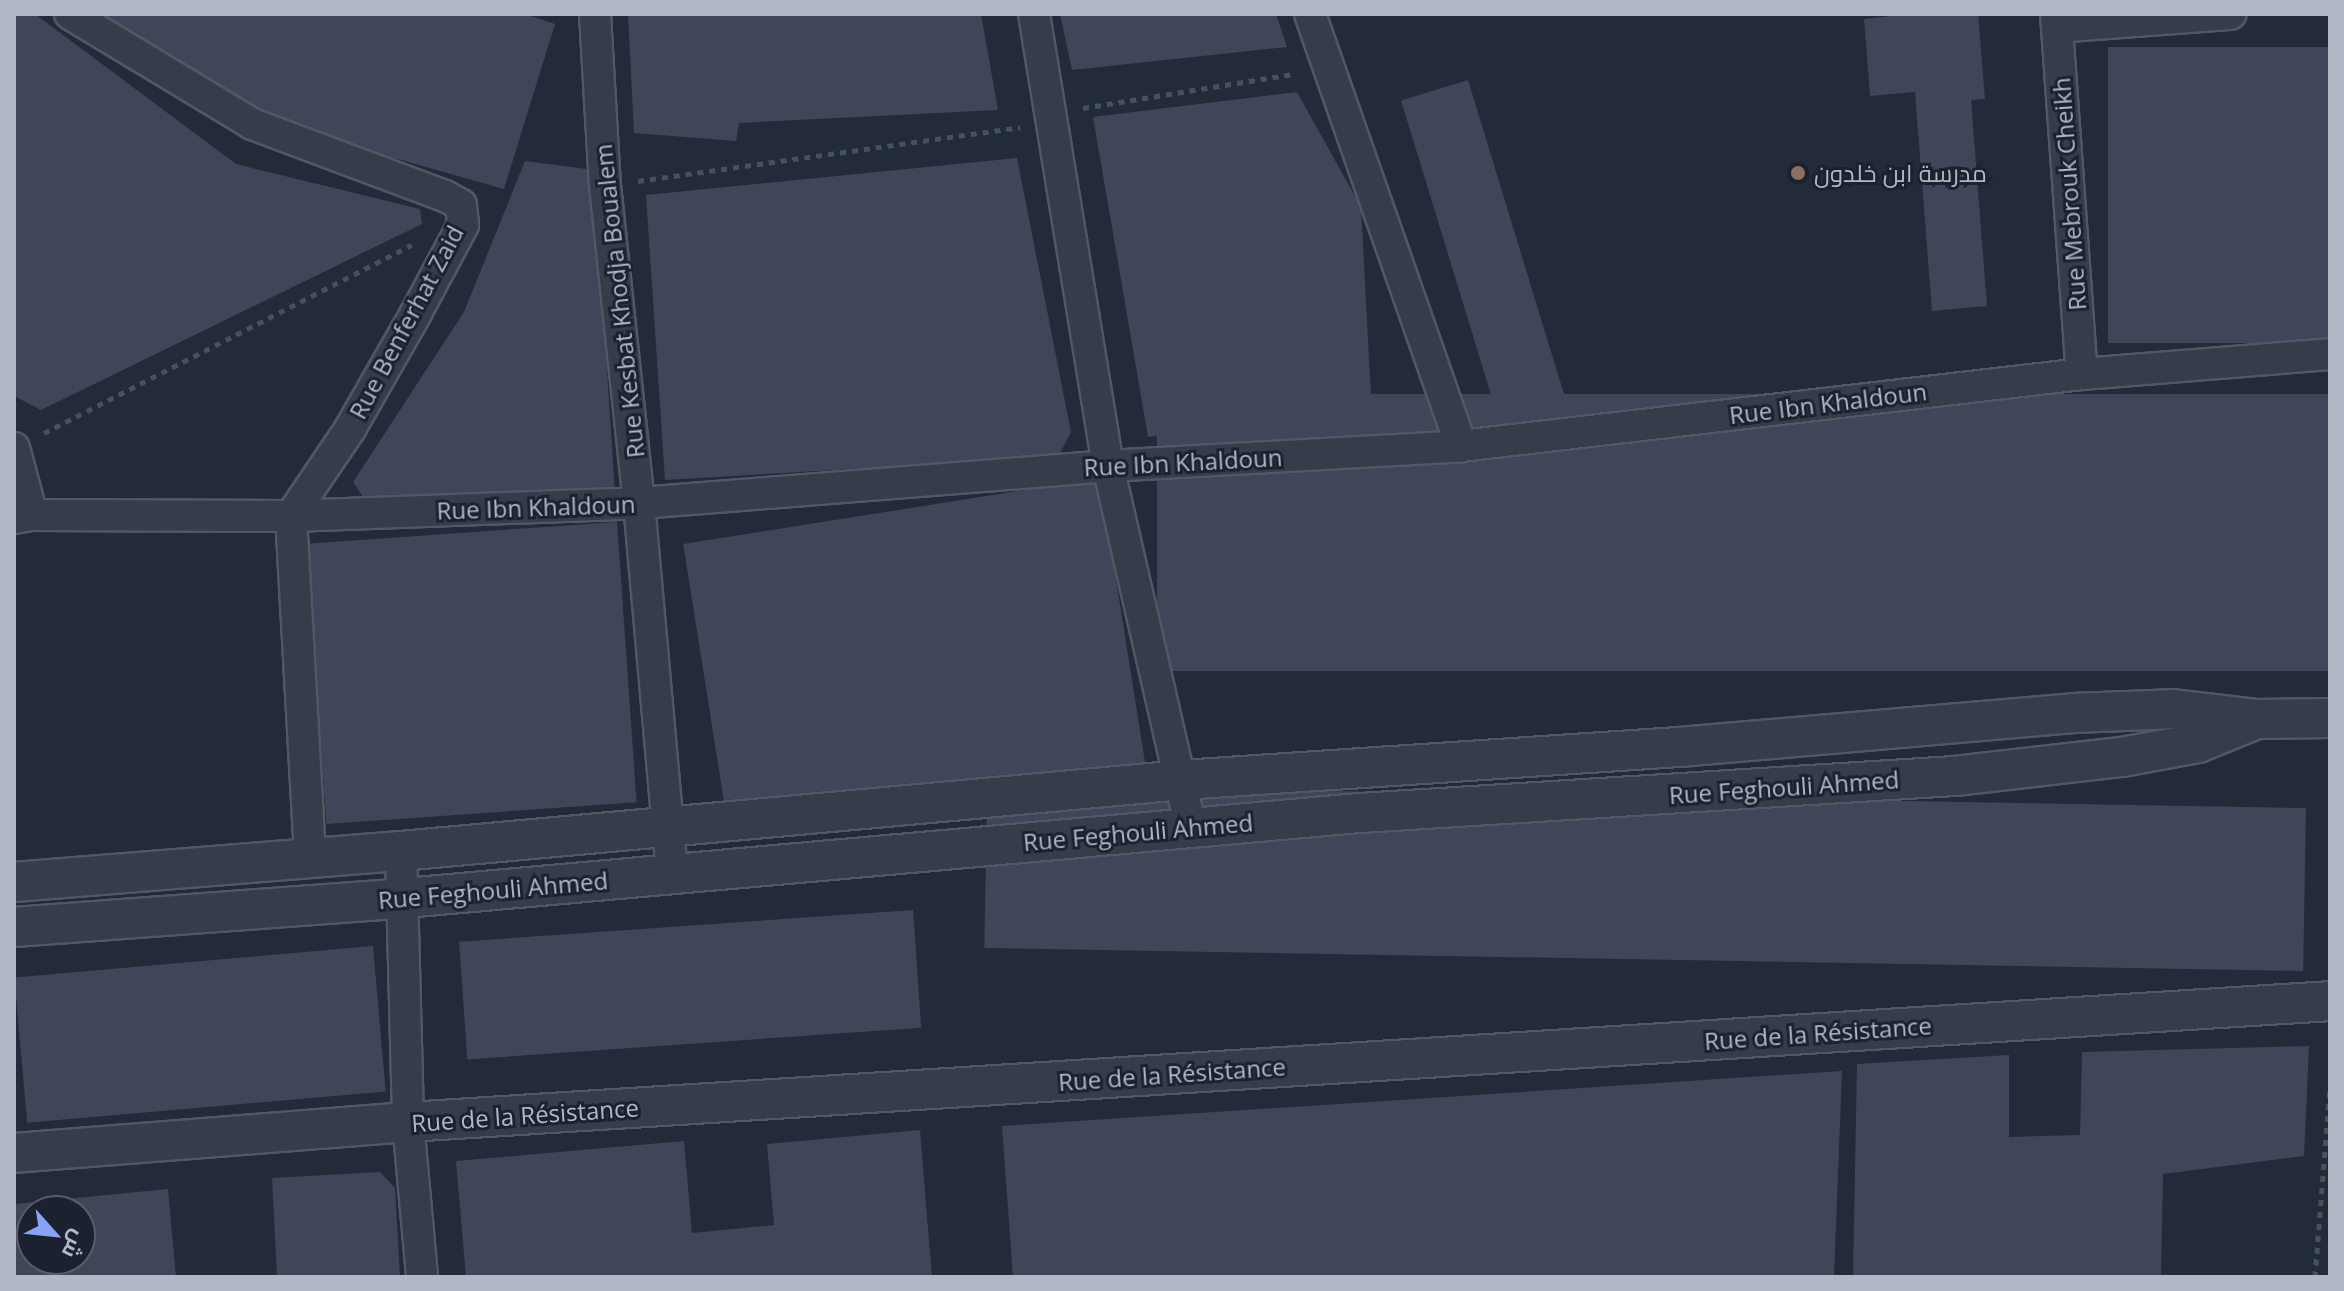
<!DOCTYPE html>
<html>
<head>
<meta charset="utf-8">
<style>
  body { margin:0 }
  #map { position:relative; width:2344px; height:1291px; overflow:hidden; background:#232a3a; font-family:"Open Sans",Cairo,sans-serif }
  div>[style] { position:absolute }
  .building>* { inset:0; background:#3f465a; transform-origin:0 0 }
  .path>* { height:5px; margin-top:-2.5px; transform-origin:0; background:repeating-linear-gradient(90deg,#435358 0 6px,transparent 0 12px) }
  .roads { filter:drop-shadow(2px 0 #525765) drop-shadow(-2px 0 #525765) drop-shadow(0 2px #525765) drop-shadow(0 -2px #525765) }
  .minor>* { height:30px; margin:-15px; padding:0 15px; transform-origin:15px; border-radius:15px; background:#373c4b }
  .tertiary>* { height:38px; margin:-19px; padding:0 19px; transform-origin:19px; border-radius:19px; background:#373c4b }
  .dots>* { width:22px; height:22px; translate:-50% -50%; box-sizing:border-box; border:4px solid #1c212f; border-radius:50% }
  span { translate:-50% -50%; white-space:nowrap; text-align:center; line-height:1.15; -webkit-text-stroke:6px #1c212f; paint-order:stroke }
  .poi-label { font-size:24px; color:#b2b7c6 }
  .left { translate:0 -50%; text-align:left }
  .street-label { font-size:24px; color:#b2b7c6 }
  .frame { position:absolute; inset:0; border:16px solid #b2b7c6; pointer-events:none }
  .north { position:absolute; left:16px; top:1195px; width:80px; height:80px; box-sizing:border-box; background:#1c212f; border:2px solid #585d6b; border-radius:50%; rotate:117deg; font-size:22px; font-weight:700; line-height:32px; text-align:center; color:#b2b7c6 }
  .north::after { content:''; display:block; margin:auto; width:28px; height:36px; background:#89a3f4; clip-path:polygon(50% 0,100% 100%,50% 72%,0 100%) }
</style>
</head>
<body>
<div id="map">
  <div class="building">
    <div style="clip-path:polygon(14px 14px,35px 14px,236px 164px,420px 209px,422px 224px,41px 410px,14px 396px)"></div>
    <div style="clip-path:polygon(98px 14px,525px 14px,555px 24px,504px 189px,255px 119px)"></div>
    <div style="clip-path:polygon(628px 14px,981px 14px,998px 110px,739px 123px,736px 141px,634px 133px)"></div>
    <div style="clip-path:polygon(1060px 14px,1276px 14px,1287px 47px,1072px 70px)"></div>
    <div style="clip-path:polygon(1910px 14px,1978px 14px,1985px 99px,1971px 100px,1987px 306px,1932px 311px,1915px 92px,1870px 96px,1864px 19px)"></div>
    <div style="left:2330px;top:47px;width:296px;height:222px;rotate:90deg"></div>
    <div style="left:1468px;top:80px;width:337px;height:70px;rotate:73deg"></div>
    <div style="clip-path:polygon(1297px 92px,1361px 207px,1371px 397px,1148px 437px,1093px 117px)"></div>
    <div style="clip-path:polygon(1017px 158px,1071px 432px,1058px 457px,665px 480px,646px 195px)"></div>
    <div style="clip-path:polygon(525px 161px,594px 170px,615px 493px,366px 501px,353px 482px,464px 312px)"></div>
    <div style="left:2330px;top:394px;width:277px;height:1173px;rotate:90deg"></div>
    <div style="left:1100px;top:478px;width:288px;height:422px;rotate:81deg"></div>
    <div style="left:617px;top:522px;width:281px;height:311px;rotate:86deg"></div>
    <div style="left:2306px;top:808px;width:163px;height:1319px;rotate:91deg"></div>
    <div style="left:913px;top:910px;width:118px;height:455px;rotate:86deg"></div>
    <div style="left:373px;top:946px;width:146px;height:360px;rotate:85deg"></div>
    <div style="clip-path:polygon(2309px 1046px,2304px 1156px,2163px 1174px,2161px 1277px,1853px 1277px,1857px 1064px,2009px 1055px,2009px 1137px,2080px 1135px,2082px 1052px)"></div>
    <div style="clip-path:polygon(1842px 1071px,1834px 1277px,1013px 1277px,1002px 1126px)"></div>
    <div style="clip-path:polygon(920px 1130px,932px 1277px,466px 1277px,456px 1161px,684px 1141px,692px 1233px,774px 1225px,767px 1144px)"></div>
    <div style="clip-path:polygon(380px 1172px,395px 1188px,400px 1277px,277px 1277px,272px 1178px)"></div>
    <div style="clip-path:polygon(evenodd,168px 1189px,176px 1277px,14px 1277px,14px 1204px,168px 1189px,32px 1211px,80px 1211px,80px 1259px,32px 1259px,32px 1211px)"></div>
  </div>
  <div class="path">
    <div style="left:1083px;top:108px;width:213px;rotate:-9.2deg"></div>
    <div style="left:638px;top:181px;width:386px;rotate:-8deg"></div>
    <div style="left:44px;top:433px;width:413px;rotate:-27.1deg"></div>
    <div style="left:2315px;top:1277px;width:192px;rotate:-85.5deg"></div>
  </div>
  <div class="roads">
    <div class="minor">
      <div style="left:70px;top:14px;width:213px;rotate:31.1deg"></div>
      <div style="left:252px;top:124px;width:206px;rotate:20.5deg"></div>
      <div style="left:445px;top:196px;width:18px;rotate:29deg"></div>
      <div style="left:461px;top:205px;width:20px;rotate:84deg"></div>
      <div style="left:463px;top:225px;width:102px;rotate:118.1deg"></div>
      <div style="left:415px;top:315px;width:131px;rotate:119.7deg"></div>
      <div style="left:350px;top:429px;width:105px;rotate:124.1deg"></div>
      <div style="left:291px;top:516px;width:343px;rotate:86.8deg"></div>
      <div style="left:595px;top:14px;width:171px;rotate:86.7deg"></div>
      <div style="left:605px;top:185px;width:320px;rotate:83.9deg"></div>
      <div style="left:639px;top:503px;width:372px;rotate:84.9deg"></div>
      <div style="left:1034px;top:14px;width:458px;rotate:80.7deg"></div>
      <div style="left:1108px;top:466px;width:370px;rotate:77.1deg"></div>
      <div style="left:1310px;top:14px;width:458px;rotate:70.7deg"></div>
      <div style="left:2056px;top:14px;width:361px;rotate:85.9deg"></div>
      <div style="left:2057px;top:27px;width:174px;rotate:-4.3deg"></div>
      <div style="left:14px;top:448px;width:69px;rotate:75deg"></div>
      <div style="left:32px;top:515px;width:18px;rotate:171deg"></div>
      <div style="left:32px;top:515px;width:259px;rotate:0.2deg"></div>
      <div style="left:291px;top:516px;width:348px;rotate:-2.1deg"></div>
      <div style="left:639px;top:503px;width:470px;rotate:-4.5deg"></div>
      <div style="left:1108px;top:466px;width:354px;rotate:-3.2deg"></div>
      <div style="left:1461px;top:446px;width:625px;rotate:-6.61deg"></div>
      <div style="left:2082px;top:374px;width:249px;rotate:-4.6deg"></div>
      <div style="left:401px;top:851px;width:271px;rotate:88.5deg"></div>
      <div style="left:408px;top:1122px;width:156px;rotate:84.8deg"></div>
    </div>
    <div class="tertiary">
      <div style="left:14px;top:882px;width:388px;rotate:-4.6deg"></div>
      <div style="left:401px;top:851px;width:784px;rotate:-5.19deg"></div>
      <div style="left:1182px;top:780px;width:498px;rotate:-3.8deg"></div>
      <div style="left:1679px;top:747px;width:396px;rotate:-4.9deg"></div>
      <div style="left:2074px;top:713px;width:99px;rotate:-2.3deg"></div>
      <div style="left:2173px;top:709px;width:85px;rotate:6.8deg"></div>
      <div style="left:2257px;top:719px;width:73px;rotate:-0.8deg"></div>
      <div style="left:14px;top:927px;width:392px;rotate:-4.2deg"></div>
      <div style="left:405px;top:898px;width:959px;rotate:-5.09deg"></div>
      <div style="left:1360px;top:813px;width:596px;rotate:-3.56deg"></div>
      <div style="left:1955px;top:776px;width:168px;rotate:-6.5deg"></div>
      <div style="left:2122px;top:757px;width:77px;rotate:-10.4deg"></div>
      <div style="left:2198px;top:743px;width:61px;rotate:-22.3deg"></div>
      <div style="left:14px;top:1153px;width:395px;rotate:-4.5deg"></div>
      <div style="left:408px;top:1122px;width:1926px;rotate:-3.6deg"></div>
    </div>
  </div>
  <div class="dots">
    <div style="left:1798px;top:173px;background:#8d6e63"></div>
  </div>
  <div class="poi-label">
    <span class="left" style="left:1814px;top:173px">مدرسة ابن خلدون</span>
  </div>
  <div class="street-label">
    <span style="left:2069px;top:194px;rotate:-94deg">Rue Mebrouk Cheikh</span>
    <span style="left:619px;top:301px;rotate:-96deg">Rue Kesbat Khodja Boualem</span>
    <span style="left:406px;top:322px;rotate:-62deg">Rue Benferhat Zaid</span>
    <span style="left:1828px;top:403px;rotate:-7deg">Rue Ibn Khaldoun</span>
    <span style="left:1183px;top:462px;rotate:-3deg">Rue Ibn Khaldoun</span>
    <span style="left:536px;top:507px;rotate:-2deg">Rue Ibn Khaldoun</span>
    <span style="left:1784px;top:787px;rotate:-4deg">Rue Feghouli Ahmed</span>
    <span style="left:1138px;top:832px;rotate:-5deg">Rue Feghouli Ahmed</span>
    <span style="left:493px;top:890px;rotate:-5deg">Rue Feghouli Ahmed</span>
    <span style="left:1818px;top:1033px;rotate:-4deg">Rue de la Résistance</span>
    <span style="left:1172px;top:1074px;rotate:-4deg">Rue de la Résistance</span>
    <span style="left:525px;top:1115px;rotate:-4deg">Rue de la Résistance</span>
  </div>
  <div class="frame"></div>
  <div class="north">ش</div>
</div>
</body>
</html>
